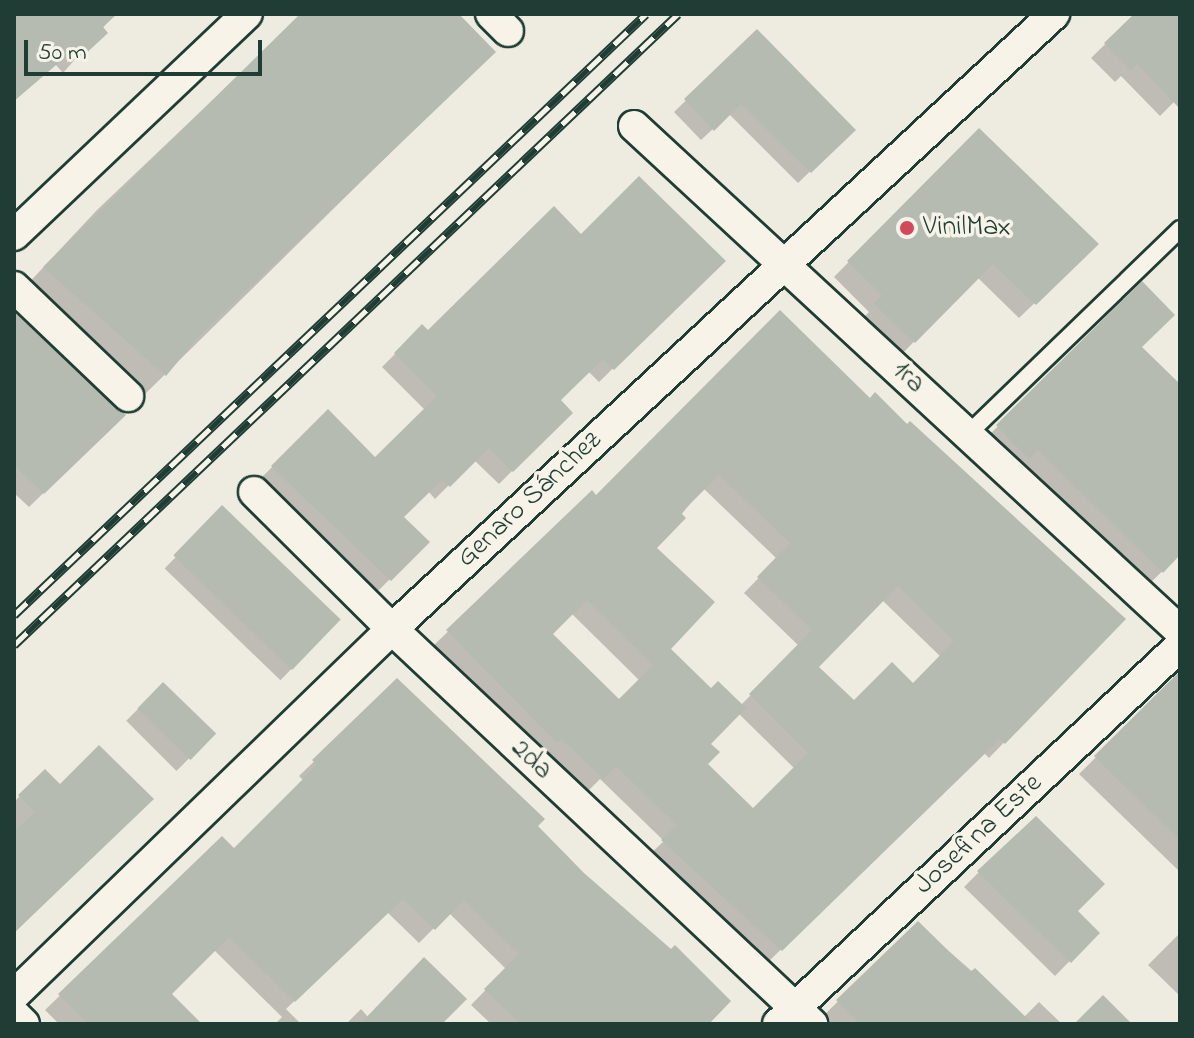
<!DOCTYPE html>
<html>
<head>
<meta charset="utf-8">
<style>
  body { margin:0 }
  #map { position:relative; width:1194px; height:1038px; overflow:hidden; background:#eeece1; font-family:"Indie Flower",sans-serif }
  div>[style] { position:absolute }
  .shadow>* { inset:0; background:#0003; transform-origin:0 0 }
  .building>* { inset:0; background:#b5bbb0; transform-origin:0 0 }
  .roads { filter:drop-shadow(2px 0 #1f3d34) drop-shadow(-2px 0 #1f3d34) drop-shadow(0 2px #1f3d34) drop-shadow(0 -2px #1f3d34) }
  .service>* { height:16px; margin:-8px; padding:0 8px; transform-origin:8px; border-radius:8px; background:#f7f3e8 }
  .minor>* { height:30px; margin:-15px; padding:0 15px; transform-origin:15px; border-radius:15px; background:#f7f3e8 }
  .rail>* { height:9px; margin-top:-4.5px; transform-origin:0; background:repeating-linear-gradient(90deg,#f7f3e8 0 18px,#1f3d34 0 36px); box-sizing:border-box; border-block:2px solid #1f3d34 }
  .dots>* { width:22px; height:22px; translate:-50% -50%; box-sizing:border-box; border:4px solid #f7f3e8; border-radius:50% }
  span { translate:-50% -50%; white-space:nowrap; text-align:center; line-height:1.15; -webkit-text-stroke:7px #f7f3e8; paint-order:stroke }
  .poi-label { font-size:28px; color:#1f3d34 }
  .left { translate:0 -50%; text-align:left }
  .street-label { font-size:28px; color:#1f3d34 }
  .frame { position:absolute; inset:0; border:16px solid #1f3d34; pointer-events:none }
  .scale { position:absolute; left:24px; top:40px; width:238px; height:36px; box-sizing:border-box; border:4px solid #1f3d34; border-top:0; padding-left:10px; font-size:24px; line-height:28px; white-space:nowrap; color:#1f3d34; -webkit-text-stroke:6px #f7f3e8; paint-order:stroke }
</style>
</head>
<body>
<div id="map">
  <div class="shadow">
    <div style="clip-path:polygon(14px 14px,115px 14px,63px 73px,56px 65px,14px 101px)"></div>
    <div style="clip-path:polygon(303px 14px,456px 14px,493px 52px,144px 395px,23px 289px,97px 210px)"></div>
    <div style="clip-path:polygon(1136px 14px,1180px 14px,1180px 96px,1160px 116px,1121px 76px,1115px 82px,1091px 58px)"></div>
    <div style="clip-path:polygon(757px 32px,853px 130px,798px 183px,729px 114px,701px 140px,674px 112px)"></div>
    <div style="clip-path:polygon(979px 130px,1096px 244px,1019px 318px,977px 277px,899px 357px,861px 320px,869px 312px,834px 277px)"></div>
    <div style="clip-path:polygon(581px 236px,723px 261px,599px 382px,588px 371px,558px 400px,570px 413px,499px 484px,474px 460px,435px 499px,428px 491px,401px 517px,427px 542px,376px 593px,259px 480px,328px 412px,375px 460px,425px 410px,382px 367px,422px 327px,428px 333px)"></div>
    <div style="clip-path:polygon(1142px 284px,1140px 347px,1180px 387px,1180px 554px,1146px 587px,982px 442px)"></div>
    <div style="clip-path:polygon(14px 315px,124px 415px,29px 507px,14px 493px)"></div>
    <div style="clip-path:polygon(evenodd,870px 400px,1123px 619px,989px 758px,984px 753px,766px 964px,648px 856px,664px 841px,600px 779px,587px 792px,545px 752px,541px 757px,433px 646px,592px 493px,596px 498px,870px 400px,703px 488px,777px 559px,744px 593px,799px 646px,740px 706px,711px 691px,668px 649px,654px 548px,703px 488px,870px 400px,882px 600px,941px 657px,913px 685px,854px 703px,816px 667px,882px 600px,870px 400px,571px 613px,640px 681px,619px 701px,550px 634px,571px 613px,870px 400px,738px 713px,795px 769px,753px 811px,705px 764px,708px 744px,738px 713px)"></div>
    <div style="left:223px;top:508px;width:161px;height:84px;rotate:44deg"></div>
    <div style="clip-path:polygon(1180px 674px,1180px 872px,1079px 774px)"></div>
    <div style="clip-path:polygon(397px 681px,535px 826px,705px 1024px,491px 1024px,471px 1005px,506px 969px,449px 913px,419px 943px,387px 912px,286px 1009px,301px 1024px,275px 1024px,282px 1017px,214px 950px,169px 994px,199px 1024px,59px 1024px,45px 1010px,222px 838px,234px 850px,304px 781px,299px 776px)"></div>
    <div style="left:163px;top:684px;width:71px;height:52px;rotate:45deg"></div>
    <div style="clip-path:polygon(45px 771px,60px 787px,151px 799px,14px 933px,14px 802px)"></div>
    <div style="clip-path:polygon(979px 872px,1075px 911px,1097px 933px,1055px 976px,964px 887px)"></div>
    <div style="clip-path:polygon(918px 924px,1024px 1017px,1039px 1002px,1062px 1024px,829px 1024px,822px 1017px)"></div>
    <div style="clip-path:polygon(1180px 933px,1180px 996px,1148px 965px)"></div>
    <div style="clip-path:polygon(361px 1009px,368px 1017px,440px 1024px,346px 1024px)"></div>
  </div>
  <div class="building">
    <div style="clip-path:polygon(14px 14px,117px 14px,103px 27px,108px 33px,80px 59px,72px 51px,14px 101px)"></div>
    <div style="clip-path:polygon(300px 14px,459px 14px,496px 52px,199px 336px,166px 376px,43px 267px)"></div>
    <div style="clip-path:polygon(1134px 14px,1180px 14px,1180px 109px,1137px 64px,1131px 70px,1104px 43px)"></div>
    <div style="clip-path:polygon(757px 29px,856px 130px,811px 173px,741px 104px,714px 131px,684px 99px)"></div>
    <div style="clip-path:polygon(979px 128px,1099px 244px,1036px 305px,993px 264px,915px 343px,874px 304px,882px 295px,847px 261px)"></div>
    <div style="clip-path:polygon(639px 176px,726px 261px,614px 370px,603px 359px,561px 400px,573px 413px,513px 472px,489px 448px,450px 487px,442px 480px,404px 517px,430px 542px,391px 581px,271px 466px,328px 409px,375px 457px,437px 396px,394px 353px,422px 324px,428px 330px,554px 206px,581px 234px)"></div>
    <div style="clip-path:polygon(1142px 281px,1175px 315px,1142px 347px,1180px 384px,1180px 555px,1163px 573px,1038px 450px,1029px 459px,996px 425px)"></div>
    <div style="clip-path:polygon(evenodd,780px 310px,870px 398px,875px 392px,907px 424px,910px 421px,1126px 619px,1005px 744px,1000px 739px,782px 951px,661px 840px,677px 825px,616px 766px,603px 779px,562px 739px,557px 743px,446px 630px,592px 490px,596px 495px,780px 310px,719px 475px,790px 543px,757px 577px,812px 630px,749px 694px,808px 753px,753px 808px,708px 764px,720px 752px,711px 744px,746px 708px,718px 681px,711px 688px,671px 649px,715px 602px,657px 548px,686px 518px,681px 513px,719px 475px,780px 310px,898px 586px,954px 641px,913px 683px,892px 662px,854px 700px,819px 667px,898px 586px,780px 310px,587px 600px,653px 665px,619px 699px,553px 634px,587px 600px)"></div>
    <div style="clip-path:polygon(14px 312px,126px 415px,44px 494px,14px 465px)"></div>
    <div style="left:222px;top:505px;width:165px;height:70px;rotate:44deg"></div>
    <div style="clip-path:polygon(1180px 671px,1180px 840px,1094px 756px)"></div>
    <div style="clip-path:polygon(397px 678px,545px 819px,538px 826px,584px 873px,671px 949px,675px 945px,731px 1001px,709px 1024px,520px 1024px,484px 989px,519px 954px,464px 900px,435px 930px,403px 899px,295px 1002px,229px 937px,172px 994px,202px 1024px,88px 1024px,58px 994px,222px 836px,234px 848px,317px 765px,312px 760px)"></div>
    <div style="left:163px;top:682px;width:74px;height:37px;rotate:44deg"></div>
    <div style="clip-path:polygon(99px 745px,154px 799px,14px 933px,14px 832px,35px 812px,18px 795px,45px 769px,60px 784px)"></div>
    <div style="clip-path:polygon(1036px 816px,1105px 884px,1078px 911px,1100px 933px,1071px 963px,977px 871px)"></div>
    <div style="clip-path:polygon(918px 921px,970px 972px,975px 968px,1033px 1024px,860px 1024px,836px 1000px)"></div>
    <div style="clip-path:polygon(424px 957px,467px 999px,442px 1024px,360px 1024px)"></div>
    <div style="clip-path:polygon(1103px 995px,1132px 1024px,1074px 1024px)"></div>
  </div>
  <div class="roads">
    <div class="service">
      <div style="left:968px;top:434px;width:295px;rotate:-44deg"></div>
    </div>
    <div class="minor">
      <div style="left:491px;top:14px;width:24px;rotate:45deg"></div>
      <div style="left:634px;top:126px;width:744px;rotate:42.77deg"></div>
      <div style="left:14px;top:235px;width:321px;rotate:-43.5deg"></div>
      <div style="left:14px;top:287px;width:158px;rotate:43.7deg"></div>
      <div style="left:254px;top:492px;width:194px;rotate:44.8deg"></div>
      <div style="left:392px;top:629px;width:577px;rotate:43.24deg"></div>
      <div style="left:14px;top:995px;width:526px;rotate:-44.08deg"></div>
      <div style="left:392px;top:629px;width:904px;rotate:-42.89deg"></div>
      <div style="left:14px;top:1014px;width:14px;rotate:45deg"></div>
      <div style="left:778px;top:1024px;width:552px;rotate:-43.24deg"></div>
    </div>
  </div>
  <div class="rail">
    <div style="left:14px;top:615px;width:872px;rotate:-43.56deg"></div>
    <div style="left:14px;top:645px;width:916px;rotate:-43.54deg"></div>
  </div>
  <div class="dots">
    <div style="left:907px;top:228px;background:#d1495b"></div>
  </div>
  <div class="poi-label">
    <span class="left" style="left:923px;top:228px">VinilMax</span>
  </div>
  <div class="street-label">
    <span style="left:908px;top:378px;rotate:43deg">1ra</span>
    <span style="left:530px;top:500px;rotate:-43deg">Genaro Sánchez</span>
    <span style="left:531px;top:760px;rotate:43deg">2da</span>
    <span style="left:979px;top:835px;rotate:-43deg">Josefina Este</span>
  </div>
  <div class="frame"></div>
  <div class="scale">50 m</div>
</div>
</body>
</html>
